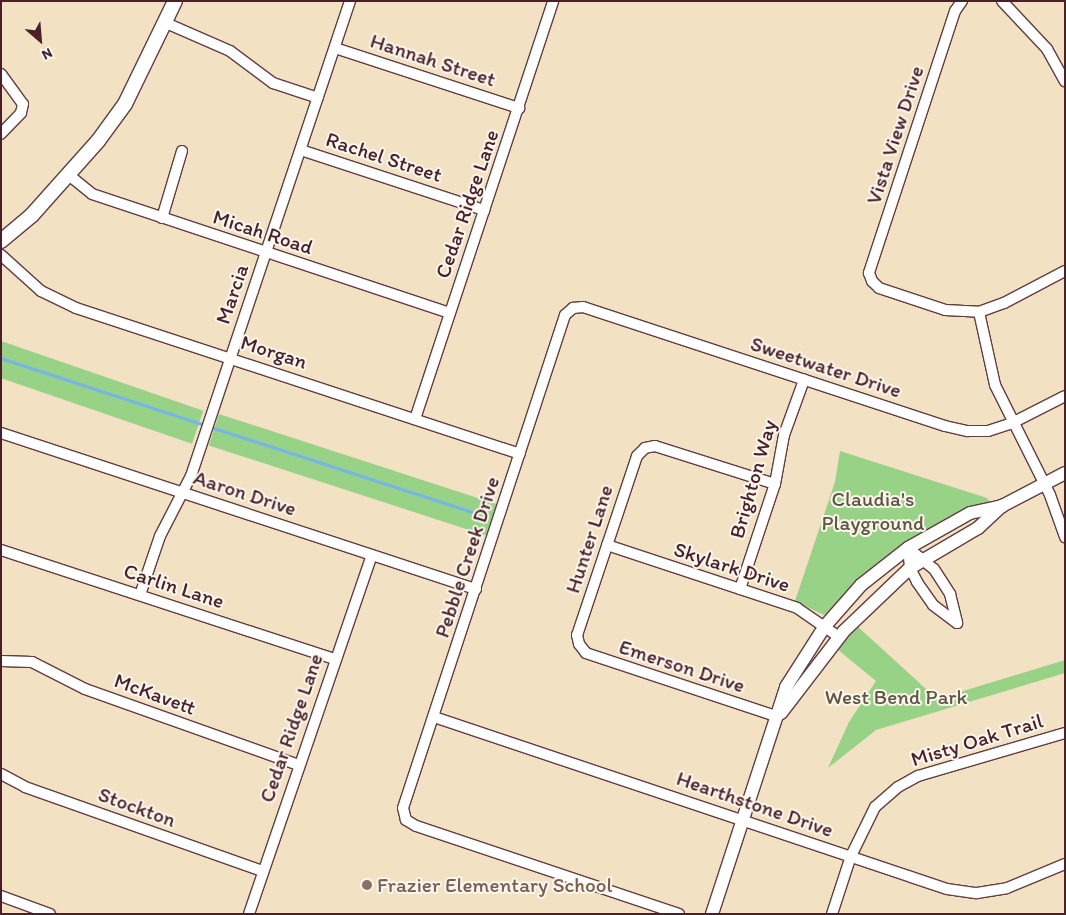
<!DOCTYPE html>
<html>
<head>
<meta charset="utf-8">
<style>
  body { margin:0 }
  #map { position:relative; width:1066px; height:915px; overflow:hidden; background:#f2e1c3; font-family:Itim,sans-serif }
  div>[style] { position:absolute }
  .green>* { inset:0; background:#98d286; transform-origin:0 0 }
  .stream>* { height:2.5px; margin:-1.25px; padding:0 1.25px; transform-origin:1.25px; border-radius:1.25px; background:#75b5e9 }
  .roads { filter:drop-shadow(1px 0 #633c42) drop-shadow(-1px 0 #633c42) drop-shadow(0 1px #633c42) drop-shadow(0 -1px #633c42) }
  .minor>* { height:10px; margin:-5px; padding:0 5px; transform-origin:5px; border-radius:5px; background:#fff }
  .tertiary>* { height:12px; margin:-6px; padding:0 6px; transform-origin:6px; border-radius:6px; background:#fff }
  .secondary>* { height:14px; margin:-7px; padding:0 7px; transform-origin:7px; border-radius:7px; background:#fff }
  .dots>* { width:14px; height:14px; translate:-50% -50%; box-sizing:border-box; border:2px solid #fbf7ec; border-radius:50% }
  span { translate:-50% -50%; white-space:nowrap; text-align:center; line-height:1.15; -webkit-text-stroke:4px #fbf7ec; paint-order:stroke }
  .street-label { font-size:21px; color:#4a1f2b }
  .park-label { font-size:21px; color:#615546 }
  .education-label { font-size:21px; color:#785e54 }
  .left { translate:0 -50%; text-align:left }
  .frame { position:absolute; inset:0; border:2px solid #4a1f2b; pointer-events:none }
  .north { position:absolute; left:15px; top:15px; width:50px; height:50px; -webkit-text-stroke:4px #fbf7ec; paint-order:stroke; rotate:153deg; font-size:14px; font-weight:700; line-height:20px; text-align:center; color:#4a1f2b }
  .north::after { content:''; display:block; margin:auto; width:18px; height:22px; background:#4a1f2b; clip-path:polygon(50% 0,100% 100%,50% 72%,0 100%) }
</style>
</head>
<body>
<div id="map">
  <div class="green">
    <div style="left:1px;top:341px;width:214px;height:35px;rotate:19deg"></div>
    <div style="left:219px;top:414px;width:293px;height:33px;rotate:18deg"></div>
    <div style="clip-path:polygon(840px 451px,987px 498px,990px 502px,962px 512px,824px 615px,795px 601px,835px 482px)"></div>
    <div style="clip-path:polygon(856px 625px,937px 699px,1065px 660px,1065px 673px,876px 730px,828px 768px,849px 722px,876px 681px,837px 649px)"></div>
  </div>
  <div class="stream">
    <div style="left:1px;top:358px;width:215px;rotate:18.2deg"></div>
    <div style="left:211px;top:427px;width:281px;rotate:18deg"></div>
  </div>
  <div class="roads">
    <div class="minor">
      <div style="left:962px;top:1px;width:12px;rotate:125deg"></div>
      <div style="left:955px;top:11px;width:276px;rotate:108.2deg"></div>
      <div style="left:869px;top:273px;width:9px;rotate:69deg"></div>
      <div style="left:872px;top:281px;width:10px;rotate:45deg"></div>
      <div style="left:879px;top:288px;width:70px;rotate:18.4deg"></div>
      <div style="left:945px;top:310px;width:34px;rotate:3deg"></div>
      <div style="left:979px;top:312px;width:27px;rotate:-20deg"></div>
      <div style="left:1004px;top:303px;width:69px;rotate:-27.7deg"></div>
      <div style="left:1002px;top:1px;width:66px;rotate:46.8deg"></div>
      <div style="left:1047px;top:49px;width:37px;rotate:61deg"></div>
      <div style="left:166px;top:23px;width:70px;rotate:23.6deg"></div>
      <div style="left:230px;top:51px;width:54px;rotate:36.7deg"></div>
      <div style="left:273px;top:83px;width:47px;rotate:18.4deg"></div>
      <div style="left:335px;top:48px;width:194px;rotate:18.1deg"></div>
      <div style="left:1px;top:74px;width:37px;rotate:54deg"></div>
      <div style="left:23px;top:104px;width:9px;rotate:103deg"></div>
      <div style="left:21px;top:113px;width:29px;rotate:134deg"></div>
      <div style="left:301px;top:150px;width:193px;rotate:18.2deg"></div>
      <div style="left:70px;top:176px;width:28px;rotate:39deg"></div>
      <div style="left:92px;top:194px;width:377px;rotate:18.4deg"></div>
      <div style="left:162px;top:218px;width:70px;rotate:-73.4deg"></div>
      <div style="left:1px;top:255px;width:54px;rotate:42deg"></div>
      <div style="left:41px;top:291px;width:39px;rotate:26deg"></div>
      <div style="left:76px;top:308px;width:467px;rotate:18.2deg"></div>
      <div style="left:979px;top:312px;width:75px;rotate:77.6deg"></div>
      <div style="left:995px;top:385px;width:123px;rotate:63.4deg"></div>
      <div style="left:1050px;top:495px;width:45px;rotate:70.3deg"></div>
      <div style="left:415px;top:419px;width:440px;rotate:-71.7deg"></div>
      <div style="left:1px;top:433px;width:500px;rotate:18.2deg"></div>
      <div style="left:775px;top:484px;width:126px;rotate:-162.4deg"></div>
      <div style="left:655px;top:446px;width:10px;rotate:169deg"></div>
      <div style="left:645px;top:448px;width:11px;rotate:135deg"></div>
      <div style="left:637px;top:456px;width:189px;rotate:108.5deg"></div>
      <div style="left:577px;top:635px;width:9px;rotate:77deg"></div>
      <div style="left:579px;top:644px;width:11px;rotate:52deg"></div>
      <div style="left:586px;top:653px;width:202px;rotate:18.4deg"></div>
      <div style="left:607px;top:545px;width:200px;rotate:18.3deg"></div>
      <div style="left:797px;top:608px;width:51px;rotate:34.6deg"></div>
      <div style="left:908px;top:548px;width:20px;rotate:84deg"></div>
      <div style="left:910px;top:568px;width:16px;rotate:63deg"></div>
      <div style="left:917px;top:582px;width:28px;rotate:55deg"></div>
      <div style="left:933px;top:605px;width:30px;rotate:37deg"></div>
      <div style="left:908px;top:548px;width:33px;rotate:39deg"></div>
      <div style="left:934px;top:569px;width:30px;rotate:57deg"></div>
      <div style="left:950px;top:594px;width:30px;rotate:76deg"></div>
      <div style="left:1px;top:550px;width:350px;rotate:18.1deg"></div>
      <div style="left:740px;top:589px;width:111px;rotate:-71.6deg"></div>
      <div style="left:775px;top:484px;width:50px;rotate:-79.6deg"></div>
      <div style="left:784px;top:435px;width:59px;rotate:-70deg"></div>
      <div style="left:140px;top:595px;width:62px;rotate:-71.3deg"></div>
      <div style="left:160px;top:536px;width:68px;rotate:-62.7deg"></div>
      <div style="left:191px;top:476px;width:501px;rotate:-71.49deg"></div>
      <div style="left:1px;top:661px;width:31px;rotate:2deg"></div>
      <div style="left:32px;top:662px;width:59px;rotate:27deg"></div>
      <div style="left:85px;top:689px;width:226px;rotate:19.6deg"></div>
      <div style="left:434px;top:717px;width:541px;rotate:18.54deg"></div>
      <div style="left:947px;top:889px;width:30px;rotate:8deg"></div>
      <div style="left:977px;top:893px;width:30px;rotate:-9deg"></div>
      <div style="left:1007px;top:888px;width:63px;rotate:-22.5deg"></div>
      <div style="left:1px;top:774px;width:27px;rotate:28deg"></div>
      <div style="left:25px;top:787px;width:251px;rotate:19.5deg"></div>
      <div style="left:1px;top:896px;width:52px;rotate:20.2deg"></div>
      <div style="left:249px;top:914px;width:379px;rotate:-71.1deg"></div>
      <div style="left:679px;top:914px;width:277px;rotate:-161.5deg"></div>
      <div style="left:416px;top:826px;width:12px;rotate:-149deg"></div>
      <div style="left:406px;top:820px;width:12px;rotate:-104deg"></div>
      <div style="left:403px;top:808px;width:519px;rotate:-71.81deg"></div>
      <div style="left:565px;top:315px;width:11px;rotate:-41deg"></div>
      <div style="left:573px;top:308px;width:10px;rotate:-6deg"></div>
      <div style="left:583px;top:307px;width:381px;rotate:18.2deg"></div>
      <div style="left:945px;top:426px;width:23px;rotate:13deg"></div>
      <div style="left:967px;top:431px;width:21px"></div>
      <div style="left:988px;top:431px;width:25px;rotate:-18deg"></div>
      <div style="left:1012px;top:423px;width:59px;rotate:-27deg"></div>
      <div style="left:832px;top:914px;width:61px;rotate:-71.9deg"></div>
      <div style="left:851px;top:856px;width:55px;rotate:-63.9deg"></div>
      <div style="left:875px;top:807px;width:30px;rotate:-41deg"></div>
      <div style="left:898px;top:787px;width:23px;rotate:-29deg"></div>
      <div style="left:918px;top:776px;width:153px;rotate:-16.3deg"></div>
    </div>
    <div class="tertiary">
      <div style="left:781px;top:713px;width:103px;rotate:-52.5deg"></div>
      <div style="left:844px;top:631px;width:91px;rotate:-43.7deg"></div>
      <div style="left:910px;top:568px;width:79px;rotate:-30.5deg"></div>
      <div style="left:978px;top:528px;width:33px;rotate:-43deg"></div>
      <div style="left:1002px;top:506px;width:71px;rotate:-27.6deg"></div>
      <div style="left:712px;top:914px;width:239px;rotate:-71.9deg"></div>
      <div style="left:786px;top:687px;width:72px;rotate:-57.4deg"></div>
      <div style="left:825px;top:626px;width:55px;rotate:-48.7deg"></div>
      <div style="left:861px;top:585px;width:60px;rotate:-38.2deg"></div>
      <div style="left:908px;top:548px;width:71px;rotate:-29.4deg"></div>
      <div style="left:970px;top:513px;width:33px;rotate:-12deg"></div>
    </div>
    <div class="secondary">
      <div style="left:1px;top:241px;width:40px;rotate:-40deg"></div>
      <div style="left:32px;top:215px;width:99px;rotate:-48.3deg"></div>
      <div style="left:98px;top:141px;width:46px;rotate:-53.9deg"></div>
      <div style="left:125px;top:104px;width:114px;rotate:-64.1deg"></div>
    </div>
  </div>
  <div class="dots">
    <div style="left:367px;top:885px;background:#8d6e63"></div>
  </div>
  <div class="street-label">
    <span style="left:433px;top:60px;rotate:18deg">Hannah Street</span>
    <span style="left:895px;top:135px;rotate:-72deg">Vista View Drive</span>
    <span style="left:384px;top:157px;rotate:18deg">Rachel Street</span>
    <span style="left:467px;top:204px;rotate:-71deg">Cedar Ridge Lane</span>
    <span style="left:263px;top:232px;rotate:18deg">Micah Road</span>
    <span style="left:232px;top:294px;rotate:-71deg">Marcia</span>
    <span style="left:274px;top:352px;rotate:18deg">Morgan</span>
    <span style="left:826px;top:367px;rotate:18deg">Sweetwater Drive</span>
    <span style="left:753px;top:479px;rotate:-74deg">Brighton Way</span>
    <span style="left:245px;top:493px;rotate:18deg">Aaron Drive</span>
    <span style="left:589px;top:539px;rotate:-72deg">Hunter Lane</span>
    <span style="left:467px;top:557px;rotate:-72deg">Pebble Creek Drive</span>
    <span style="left:732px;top:567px;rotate:18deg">Skylark Drive</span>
    <span style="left:174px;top:586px;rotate:18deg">Carlin Lane</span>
    <span style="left:682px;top:666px;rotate:18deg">Emerson Drive</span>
    <span style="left:155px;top:694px;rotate:20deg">McKavett</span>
    <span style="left:291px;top:728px;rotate:-71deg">Cedar Ridge Lane</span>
    <span style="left:977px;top:740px;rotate:-17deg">Misty Oak Trail</span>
    <span style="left:755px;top:804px;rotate:19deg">Hearthstone Drive</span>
    <span style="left:137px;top:807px;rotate:20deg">Stockton</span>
  </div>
  <div class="park-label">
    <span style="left:873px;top:511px">Claudia's<br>Playground</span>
    <span style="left:896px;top:697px">West Bend Park</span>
  </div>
  <div class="education-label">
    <span class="left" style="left:377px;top:885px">Frazier Elementary School</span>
  </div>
  <div class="frame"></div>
  <div class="north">N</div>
</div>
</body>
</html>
